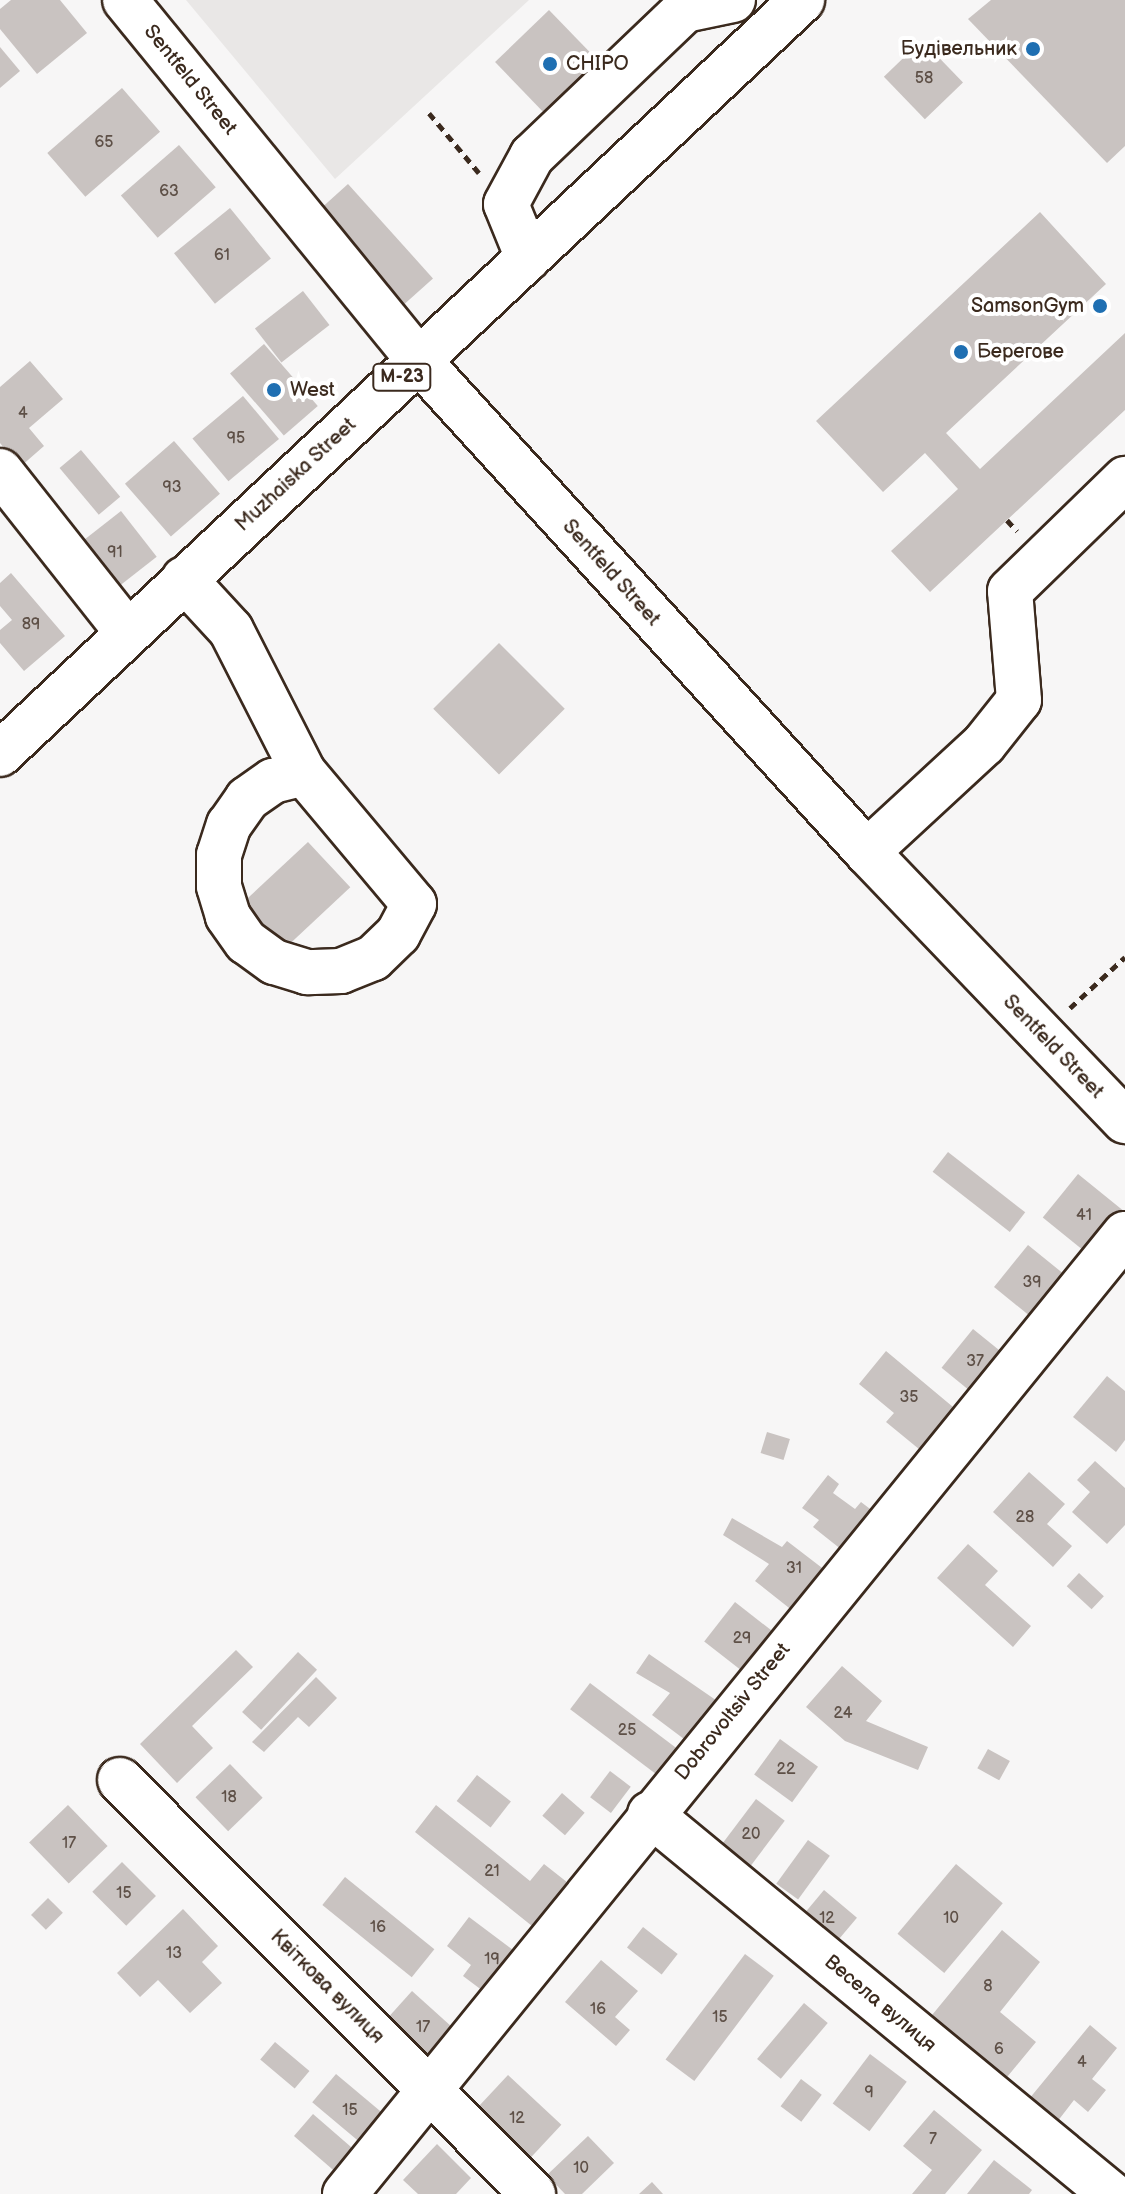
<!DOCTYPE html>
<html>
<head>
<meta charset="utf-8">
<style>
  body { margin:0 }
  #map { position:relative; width:1125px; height:2194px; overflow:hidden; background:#f7f6f6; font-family:"Balsamiq Sans",sans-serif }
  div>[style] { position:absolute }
  .built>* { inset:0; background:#e9e7e6 }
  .building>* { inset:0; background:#c9c3c1; transform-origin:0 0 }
  .path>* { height:5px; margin-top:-2.5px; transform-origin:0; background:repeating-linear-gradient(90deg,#3b2a1e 0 8px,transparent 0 14px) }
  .roads { filter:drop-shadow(2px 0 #3b2a1e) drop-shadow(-2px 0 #3b2a1e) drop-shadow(0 2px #3b2a1e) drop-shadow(0 -2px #3b2a1e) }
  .minor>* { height:44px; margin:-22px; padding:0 22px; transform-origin:22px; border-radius:22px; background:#fff }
  .highway>* { height:44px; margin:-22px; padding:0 22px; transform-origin:22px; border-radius:22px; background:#fff }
  .dots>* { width:22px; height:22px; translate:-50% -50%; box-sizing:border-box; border:4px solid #fff; border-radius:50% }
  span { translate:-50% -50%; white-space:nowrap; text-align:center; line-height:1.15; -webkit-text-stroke:8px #fff; paint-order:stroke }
  .number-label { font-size:16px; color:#5e5047 }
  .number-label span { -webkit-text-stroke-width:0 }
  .shield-label span { padding:2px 6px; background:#fff; border:2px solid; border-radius:6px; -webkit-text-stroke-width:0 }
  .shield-label { font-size:18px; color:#3b2a1e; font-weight:700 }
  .poi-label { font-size:20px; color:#3b2a1e }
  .right { translate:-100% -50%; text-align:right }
  .left { translate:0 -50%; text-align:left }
  .street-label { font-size:20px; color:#3b2a1e }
</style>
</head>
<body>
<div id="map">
  <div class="built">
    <div style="clip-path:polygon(186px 0,529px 0,335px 179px)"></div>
  </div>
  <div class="building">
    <div style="clip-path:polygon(11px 0,60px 0,87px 33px,37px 74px,0 29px,0 9px)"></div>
    <div style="clip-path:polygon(991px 0,1125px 0,1125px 146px,1107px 163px,968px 19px)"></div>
    <div style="left:549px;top:10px;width:78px;height:75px;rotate:46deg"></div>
    <div style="left:922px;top:40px;width:59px;height:53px;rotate:46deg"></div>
    <div style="clip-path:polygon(0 47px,20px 71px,0 88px)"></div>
    <div style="left:122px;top:88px;width:58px;height:99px;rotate:49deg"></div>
    <div style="left:179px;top:145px;width:56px;height:77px;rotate:49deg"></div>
    <div style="left:348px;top:184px;width:127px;height:50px;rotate:48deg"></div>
    <div style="left:230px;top:208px;width:65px;height:72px;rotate:51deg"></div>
    <div style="clip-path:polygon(1040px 212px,1106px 284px,946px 433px,980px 469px,1125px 333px,1125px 410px,930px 592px,891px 551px,958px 489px,925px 453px,883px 492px,816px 421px)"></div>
    <div style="left:303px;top:291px;width:43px;height:61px;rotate:52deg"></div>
    <div style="left:264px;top:344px;width:82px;height:45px;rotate:49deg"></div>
    <div style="clip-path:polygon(30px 361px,63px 399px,29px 428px,44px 446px,20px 467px,0 443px,0 387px)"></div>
    <div style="left:243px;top:396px;width:56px;height:66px;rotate:50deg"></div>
    <div style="left:174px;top:441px;width:70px;height:65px;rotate:49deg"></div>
    <div style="left:81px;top:450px;width:61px;height:28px;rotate:50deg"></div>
    <div style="left:121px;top:511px;width:58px;height:60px;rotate:52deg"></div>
    <div style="clip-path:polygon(11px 573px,65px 636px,24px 671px,0 643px,0 630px,12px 620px,0 606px,0 583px)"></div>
    <div style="left:499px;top:643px;width:93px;height:93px;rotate:45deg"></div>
    <div style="left:308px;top:842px;width:62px;height:91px;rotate:47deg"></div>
    <div style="left:948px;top:1152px;width:98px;height:25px;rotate:38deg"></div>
    <div style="left:1078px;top:1174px;width:60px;height:56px;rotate:39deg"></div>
    <div style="left:1028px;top:1245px;width:54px;height:54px;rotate:39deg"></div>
    <div style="left:973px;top:1329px;width:45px;height:50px;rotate:39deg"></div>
    <div style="clip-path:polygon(886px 1351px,959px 1412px,925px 1454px,886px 1422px,894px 1413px,859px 1384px)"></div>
    <div style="clip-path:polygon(1107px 1376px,1125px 1391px,1125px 1440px,1116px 1452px,1073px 1417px)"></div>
    <div style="left:767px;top:1432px;width:24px;height:22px;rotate:17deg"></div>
    <div style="clip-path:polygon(1095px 1461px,1125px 1488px,1125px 1525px,1107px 1544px,1072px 1512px,1090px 1492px,1077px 1480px)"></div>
    <div style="clip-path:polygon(1029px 1472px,1065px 1504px,1047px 1524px,1072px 1546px,1053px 1567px,993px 1512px)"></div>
    <div style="clip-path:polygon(828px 1475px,839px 1484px,833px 1493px,855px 1509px,861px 1502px,878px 1515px,847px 1554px,813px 1527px,819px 1520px,802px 1508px)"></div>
    <div style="clip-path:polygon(732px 1518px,782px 1547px,787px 1541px,830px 1574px,798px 1615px,755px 1581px,769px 1564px,723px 1535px)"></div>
    <div style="clip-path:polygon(968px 1544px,998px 1571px,985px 1585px,1031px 1626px,1013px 1647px,937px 1578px)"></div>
    <div style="left:1079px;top:1573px;width:34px;height:18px;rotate:43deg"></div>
    <div style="left:735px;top:1602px;width:57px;height:50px;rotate:38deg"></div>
    <div style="clip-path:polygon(236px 1650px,253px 1667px,192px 1726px,213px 1748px,177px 1783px,140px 1744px)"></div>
    <div style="left:298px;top:1652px;width:26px;height:82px;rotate:43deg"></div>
    <div style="clip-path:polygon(649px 1654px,723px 1705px,692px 1745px,652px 1715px,670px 1693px,636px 1673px)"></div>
    <div style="clip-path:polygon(842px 1666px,882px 1701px,866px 1721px,928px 1747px,918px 1770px,845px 1741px,806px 1707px)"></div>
    <div style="clip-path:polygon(316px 1677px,337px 1698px,309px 1727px,298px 1717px,264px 1752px,252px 1742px)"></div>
    <div style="left:590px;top:1683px;width:118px;height:33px;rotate:37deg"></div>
    <div style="left:780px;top:1739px;width:47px;height:44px;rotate:36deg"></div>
    <div style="left:988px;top:1749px;width:25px;height:22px;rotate:29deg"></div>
    <div style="left:230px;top:1764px;width:47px;height:48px;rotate:46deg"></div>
    <div style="left:610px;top:1771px;width:26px;height:33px;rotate:37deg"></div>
    <div style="left:477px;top:1775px;width:43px;height:33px;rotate:38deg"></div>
    <div style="left:562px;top:1793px;width:30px;height:30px;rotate:41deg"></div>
    <div style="left:756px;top:1799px;width:36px;height:63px;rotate:37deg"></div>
    <div style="left:68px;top:1805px;width:57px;height:54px;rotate:46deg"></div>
    <div style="clip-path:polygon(436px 1805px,530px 1881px,544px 1864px,577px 1890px,542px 1934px,415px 1832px)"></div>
    <div style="left:808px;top:1840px;width:27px;height:54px;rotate:36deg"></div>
    <div style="left:122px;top:1862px;width:48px;height:42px;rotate:45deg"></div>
    <div style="left:956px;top:1864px;width:61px;height:91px;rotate:40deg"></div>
    <div style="left:345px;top:1877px;width:115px;height:36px;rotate:39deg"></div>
    <div style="left:824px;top:1890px;width:43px;height:40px;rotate:40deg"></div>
    <div style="left:48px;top:1898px;width:21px;height:24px;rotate:45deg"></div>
    <div style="clip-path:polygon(183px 1909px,218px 1946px,202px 1962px,222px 1983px,190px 2013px,158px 1980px,140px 1997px,117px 1973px)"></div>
    <div style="clip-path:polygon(469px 1917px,521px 1956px,491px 1997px,463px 1976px,471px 1965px,447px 1946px)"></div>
    <div style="left:643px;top:1927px;width:44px;height:26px;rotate:38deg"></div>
    <div style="clip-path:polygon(1002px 1930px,1040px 1962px,1000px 2012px,1036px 2042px,998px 2088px,923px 2026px)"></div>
    <div style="left:745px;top:1954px;width:36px;height:132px;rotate:37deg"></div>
    <div style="clip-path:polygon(601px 1960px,638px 1991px,615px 2017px,630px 2030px,616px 2046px,565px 2002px)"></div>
    <div style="left:412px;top:1991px;width:66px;height:41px;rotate:42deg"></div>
    <div style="left:804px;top:2003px;width:31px;height:73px;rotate:40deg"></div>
    <div style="clip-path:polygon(1090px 2025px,1117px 2048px,1092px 2079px,1106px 2090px,1088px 2112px,1074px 2100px,1057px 2122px,1029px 2099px)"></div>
    <div style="left:275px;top:2042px;width:45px;height:23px;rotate:40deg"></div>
    <div style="left:870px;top:2054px;width:46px;height:62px;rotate:37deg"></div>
    <div style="left:336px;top:2074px;width:70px;height:37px;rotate:40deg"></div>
    <div style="left:508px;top:2075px;width:73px;height:50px;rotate:43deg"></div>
    <div style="left:801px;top:2079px;width:26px;height:34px;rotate:37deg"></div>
    <div style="clip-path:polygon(934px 2110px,982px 2150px,945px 2194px,912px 2194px,932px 2170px,903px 2146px)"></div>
    <div style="left:313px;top:2114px;width:63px;height:29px;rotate:41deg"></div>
    <div style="clip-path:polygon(588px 2136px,614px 2163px,582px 2194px,565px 2194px,547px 2175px)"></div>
    <div style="clip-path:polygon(437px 2144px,471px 2178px,456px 2194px,418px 2194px,403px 2180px)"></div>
    <div style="clip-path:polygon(994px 2160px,1032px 2190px,1029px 2194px,967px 2194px)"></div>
    <div style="clip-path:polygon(652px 2182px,663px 2194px,639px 2194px)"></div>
  </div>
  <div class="path">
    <div style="left:429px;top:113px;width:78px;rotate:50.2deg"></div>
    <div style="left:1007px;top:520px;width:15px;rotate:48deg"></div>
    <div style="left:1070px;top:1008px;width:75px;rotate:-42.8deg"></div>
  </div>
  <div class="roads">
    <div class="minor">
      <div style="left:125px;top:0;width:466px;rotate:50.8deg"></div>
      <div style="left:419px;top:361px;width:665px;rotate:47.62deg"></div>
      <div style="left:867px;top:852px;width:373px;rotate:46.2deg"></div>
      <div style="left:528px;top:258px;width:58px;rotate:-112.2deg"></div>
      <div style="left:506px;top:204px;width:55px;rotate:-61.6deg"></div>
      <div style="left:532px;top:156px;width:211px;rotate:-43.7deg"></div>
      <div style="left:685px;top:10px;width:49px;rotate:-11.8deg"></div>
      <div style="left:0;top:471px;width:205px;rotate:51.7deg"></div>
      <div style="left:184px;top:579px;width:69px;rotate:47.3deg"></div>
      <div style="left:231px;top:630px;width:161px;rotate:63deg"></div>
      <div style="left:304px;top:773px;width:171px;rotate:50deg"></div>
      <div style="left:414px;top:904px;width:34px;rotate:118deg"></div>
      <div style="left:398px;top:934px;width:35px;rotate:136deg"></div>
      <div style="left:373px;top:958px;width:35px;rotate:158deg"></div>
      <div style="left:341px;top:971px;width:34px;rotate:178deg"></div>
      <div style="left:307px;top:972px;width:34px;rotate:-163deg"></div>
      <div style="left:274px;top:962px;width:34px;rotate:-144deg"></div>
      <div style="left:246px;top:942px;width:32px;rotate:-125deg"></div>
      <div style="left:228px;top:916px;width:31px;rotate:-107deg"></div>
      <div style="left:219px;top:886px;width:31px;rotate:-90deg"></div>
      <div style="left:219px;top:855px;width:32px;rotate:-72deg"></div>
      <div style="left:229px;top:825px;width:32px;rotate:-55deg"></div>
      <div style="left:247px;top:799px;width:32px;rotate:-35deg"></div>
      <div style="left:273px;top:781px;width:32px;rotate:-14deg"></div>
      <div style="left:867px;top:852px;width:159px;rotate:-42.7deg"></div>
      <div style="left:984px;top:744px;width:56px;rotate:-51.5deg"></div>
      <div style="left:1019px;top:700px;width:109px;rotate:-94.7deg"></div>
      <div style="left:1010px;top:591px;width:161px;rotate:-44.2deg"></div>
      <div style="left:120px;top:1780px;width:585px;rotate:45.07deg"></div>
      <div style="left:650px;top:1814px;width:597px;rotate:39.5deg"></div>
      <div style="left:345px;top:2194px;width:1237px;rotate:-50.91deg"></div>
    </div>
    <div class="highway">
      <div style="left:0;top:754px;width:1101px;rotate:-43.23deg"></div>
    </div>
  </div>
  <div class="dots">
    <div style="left:1033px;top:49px;background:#1f6fb2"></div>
    <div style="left:550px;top:64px;background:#1f6fb2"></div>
    <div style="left:1100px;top:306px;background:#1f6fb2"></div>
    <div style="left:961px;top:352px;background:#1f6fb2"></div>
    <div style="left:274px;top:390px;background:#1f6fb2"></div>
  </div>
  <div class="number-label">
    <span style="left:924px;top:79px">58</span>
    <span style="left:104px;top:143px">65</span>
    <span style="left:169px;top:192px">63</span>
    <span style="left:222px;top:256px">61</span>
    <span style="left:23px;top:414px">4</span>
    <span style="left:236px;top:439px">95</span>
    <span style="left:172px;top:488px">93</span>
    <span style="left:115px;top:553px">91</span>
    <span style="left:31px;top:625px">89</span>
    <span style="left:1084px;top:1216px">41</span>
    <span style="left:1032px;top:1283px">39</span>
    <span style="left:975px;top:1362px">37</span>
    <span style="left:909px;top:1398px">35</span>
    <span style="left:1025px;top:1518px">28</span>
    <span style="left:794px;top:1569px">31</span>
    <span style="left:742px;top:1639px">29</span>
    <span style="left:843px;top:1714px">24</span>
    <span style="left:627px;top:1731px">25</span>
    <span style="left:786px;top:1770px">22</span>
    <span style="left:229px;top:1798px">18</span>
    <span style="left:751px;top:1835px">20</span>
    <span style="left:69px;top:1844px">17</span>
    <span style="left:492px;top:1872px">21</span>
    <span style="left:124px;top:1894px">15</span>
    <span style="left:827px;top:1919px">12</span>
    <span style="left:951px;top:1919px">10</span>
    <span style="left:378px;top:1928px">16</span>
    <span style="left:174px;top:1954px">13</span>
    <span style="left:492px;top:1960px">19</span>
    <span style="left:988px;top:1987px">8</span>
    <span style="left:598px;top:2010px">16</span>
    <span style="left:720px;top:2018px">15</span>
    <span style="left:423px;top:2028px">17</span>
    <span style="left:999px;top:2050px">6</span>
    <span style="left:1082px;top:2063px">4</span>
    <span style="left:869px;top:2093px">9</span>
    <span style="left:350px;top:2111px">15</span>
    <span style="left:517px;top:2119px">12</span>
    <span style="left:933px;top:2140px">7</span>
    <span style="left:581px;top:2169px">10</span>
  </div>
  <div class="shield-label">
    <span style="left:402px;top:377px">М-23</span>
  </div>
  <div class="poi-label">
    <span class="right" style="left:1017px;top:49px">Будівельник</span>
    <span class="left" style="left:566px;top:64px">CHIPO</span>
    <span class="right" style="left:1084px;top:306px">SamsonGym</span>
    <span class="left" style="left:977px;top:352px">Берегове</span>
    <span class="left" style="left:290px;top:390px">West</span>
  </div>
  <div class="street-label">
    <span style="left:190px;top:80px;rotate:51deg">Sentfeld Street</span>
    <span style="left:296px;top:475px;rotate:-43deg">Muzhaiska Street</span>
    <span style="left:611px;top:573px;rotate:48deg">Sentfeld Street</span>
    <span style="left:1053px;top:1047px;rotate:46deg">Sentfeld Street</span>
    <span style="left:733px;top:1712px;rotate:-51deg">Dobrovoltsiv Street</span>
    <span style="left:327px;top:1987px;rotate:45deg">Квіткова вулиця</span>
    <span style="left:880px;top:2004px;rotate:40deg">Весела вулиця</span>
  </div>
</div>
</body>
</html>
